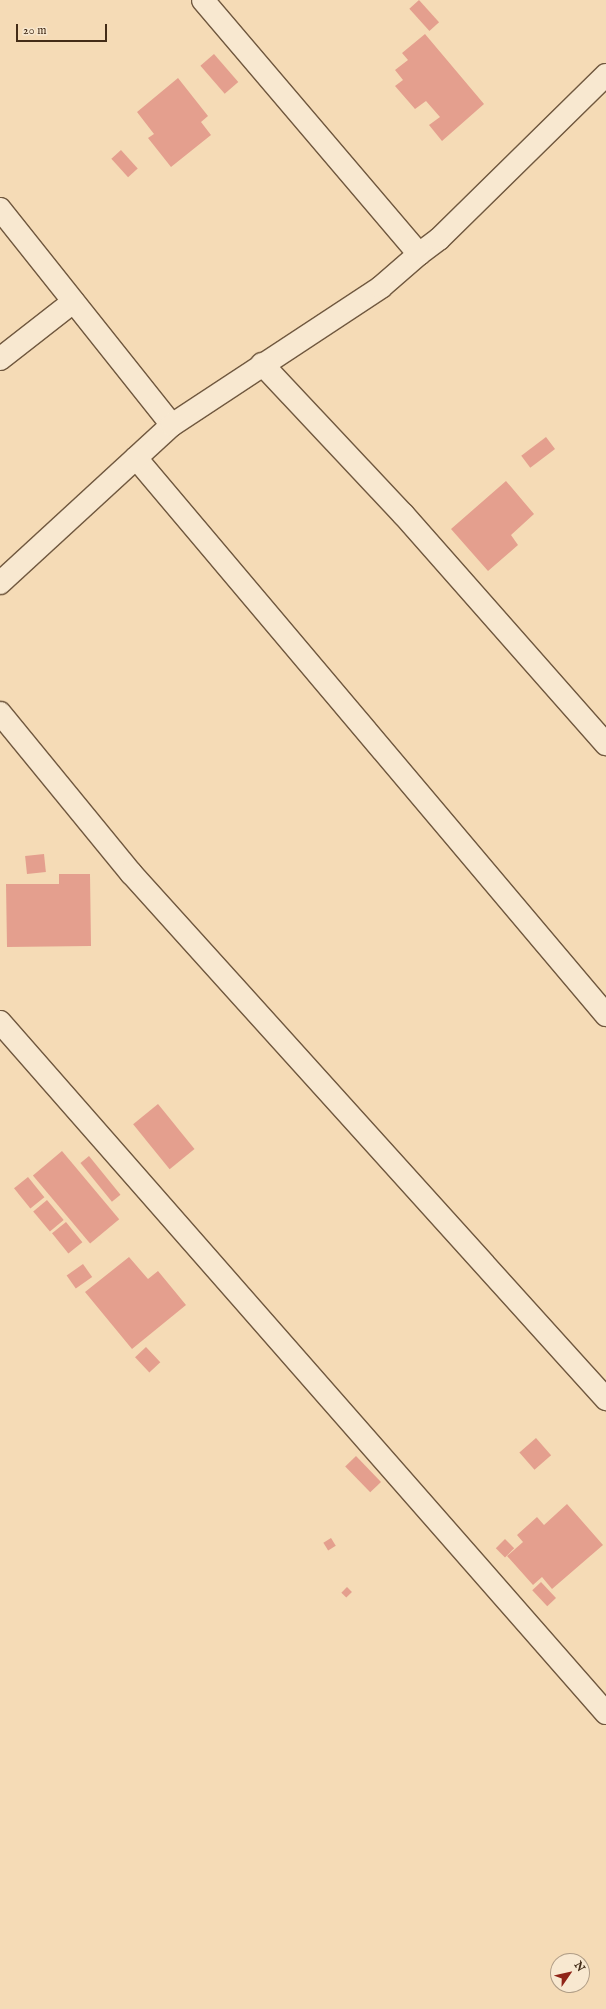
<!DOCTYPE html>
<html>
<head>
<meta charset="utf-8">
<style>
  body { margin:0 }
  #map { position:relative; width:606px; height:2009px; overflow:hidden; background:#f5dbb6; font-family:"IM FELL English",serif }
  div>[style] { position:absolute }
  .building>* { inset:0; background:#e49f8e; transform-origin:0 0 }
  .roads { filter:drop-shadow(1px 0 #70583f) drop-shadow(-1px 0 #70583f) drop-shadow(0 1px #70583f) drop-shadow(0 -1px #70583f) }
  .street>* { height:22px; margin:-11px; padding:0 11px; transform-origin:11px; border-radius:11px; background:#f8e8d0 }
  span { translate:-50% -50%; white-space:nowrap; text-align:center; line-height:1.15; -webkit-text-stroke:3px #f8e8d0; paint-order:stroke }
  .north { position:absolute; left:550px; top:1953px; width:40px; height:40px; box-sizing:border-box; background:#f8e8d0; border:1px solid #b09d86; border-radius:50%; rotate:56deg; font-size:11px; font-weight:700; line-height:16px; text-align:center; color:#432c17 }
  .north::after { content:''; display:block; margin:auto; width:14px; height:18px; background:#8f2418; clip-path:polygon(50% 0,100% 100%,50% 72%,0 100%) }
  .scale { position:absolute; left:16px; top:24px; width:91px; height:18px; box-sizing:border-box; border:2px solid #432c17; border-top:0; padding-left:5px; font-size:12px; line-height:14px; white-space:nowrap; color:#432c17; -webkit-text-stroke:3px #f8e8d0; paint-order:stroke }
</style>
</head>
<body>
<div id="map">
  <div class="building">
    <div style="left:419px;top:0;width:30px;height:13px;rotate:48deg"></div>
    <div style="clip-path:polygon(425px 34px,484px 104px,442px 141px,429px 125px,440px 117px,426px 101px,415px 109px,395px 86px,403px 80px,395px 70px,408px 60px,402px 53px)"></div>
    <div style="left:214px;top:54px;width:37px;height:18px;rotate:49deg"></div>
    <div style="clip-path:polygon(178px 78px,208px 116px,201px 122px,211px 135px,171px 167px,148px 138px,154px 134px,137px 112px)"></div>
    <div style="left:121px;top:150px;width:25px;height:13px;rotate:48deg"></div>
    <div style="left:546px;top:437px;width:15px;height:31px;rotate:53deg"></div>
    <div style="clip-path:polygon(506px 481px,534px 514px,511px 535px,518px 545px,488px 571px,451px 529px)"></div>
    <div style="left:44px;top:854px;width:18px;height:19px;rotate:84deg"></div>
    <div style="clip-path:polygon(59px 874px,90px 874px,91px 946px,7px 947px,6px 884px,59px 884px)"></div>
    <div style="left:158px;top:1104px;width:58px;height:32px;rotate:51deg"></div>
    <div style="left:62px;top:1151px;width:89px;height:38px;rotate:50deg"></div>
    <div style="left:89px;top:1156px;width:50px;height:11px;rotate:51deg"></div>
    <div style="left:28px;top:1177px;width:26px;height:18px;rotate:51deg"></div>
    <div style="left:47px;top:1200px;width:26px;height:18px;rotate:50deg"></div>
    <div style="left:66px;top:1222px;width:26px;height:18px;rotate:51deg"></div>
    <div style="clip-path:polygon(129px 1257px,148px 1279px,158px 1271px,186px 1305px,132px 1349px,85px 1292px)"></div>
    <div style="left:83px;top:1264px;width:16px;height:20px;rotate:55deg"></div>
    <div style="left:146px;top:1347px;width:21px;height:15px;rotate:47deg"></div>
    <div style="left:536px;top:1438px;width:23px;height:22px;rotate:49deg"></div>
    <div style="left:356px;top:1456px;width:36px;height:15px;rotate:46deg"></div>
    <div style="clip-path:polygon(567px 1504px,603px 1545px,552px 1589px,542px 1577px,533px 1585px,507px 1556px,523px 1542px,517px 1535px,537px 1517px,544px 1525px)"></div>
    <div style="left:331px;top:1538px;width:9px;height:9px;rotate:58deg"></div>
    <div style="left:505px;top:1539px;width:13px;height:13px;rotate:45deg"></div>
    <div style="left:541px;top:1582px;width:22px;height:12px;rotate:47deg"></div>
    <div style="left:347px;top:1587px;width:7px;height:8px;rotate:45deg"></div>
  </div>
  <div class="roads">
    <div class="street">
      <div style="left:0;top:209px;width:276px;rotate:51.5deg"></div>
      <div style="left:419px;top:254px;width:25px;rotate:-37deg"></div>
      <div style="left:439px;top:239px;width:234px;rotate:-44.5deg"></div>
      <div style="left:0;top:359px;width:93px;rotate:-38deg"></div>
      <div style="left:262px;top:364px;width:206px;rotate:46.8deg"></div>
      <div style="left:403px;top:514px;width:307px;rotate:48.6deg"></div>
      <div style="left:136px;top:458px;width:729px;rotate:49.84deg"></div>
      <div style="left:0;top:583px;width:234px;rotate:-42.6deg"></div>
      <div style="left:172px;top:425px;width:250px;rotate:-33.4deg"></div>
      <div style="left:381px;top:287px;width:50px;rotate:-41deg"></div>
      <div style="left:419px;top:254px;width:333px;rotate:-130.4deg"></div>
      <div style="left:0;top:713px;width:207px;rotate:50.7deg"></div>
      <div style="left:131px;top:873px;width:709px;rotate:47.92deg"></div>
      <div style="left:0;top:1022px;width:919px;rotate:48.75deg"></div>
    </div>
  </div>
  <div class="north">N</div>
  <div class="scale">20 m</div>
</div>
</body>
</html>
